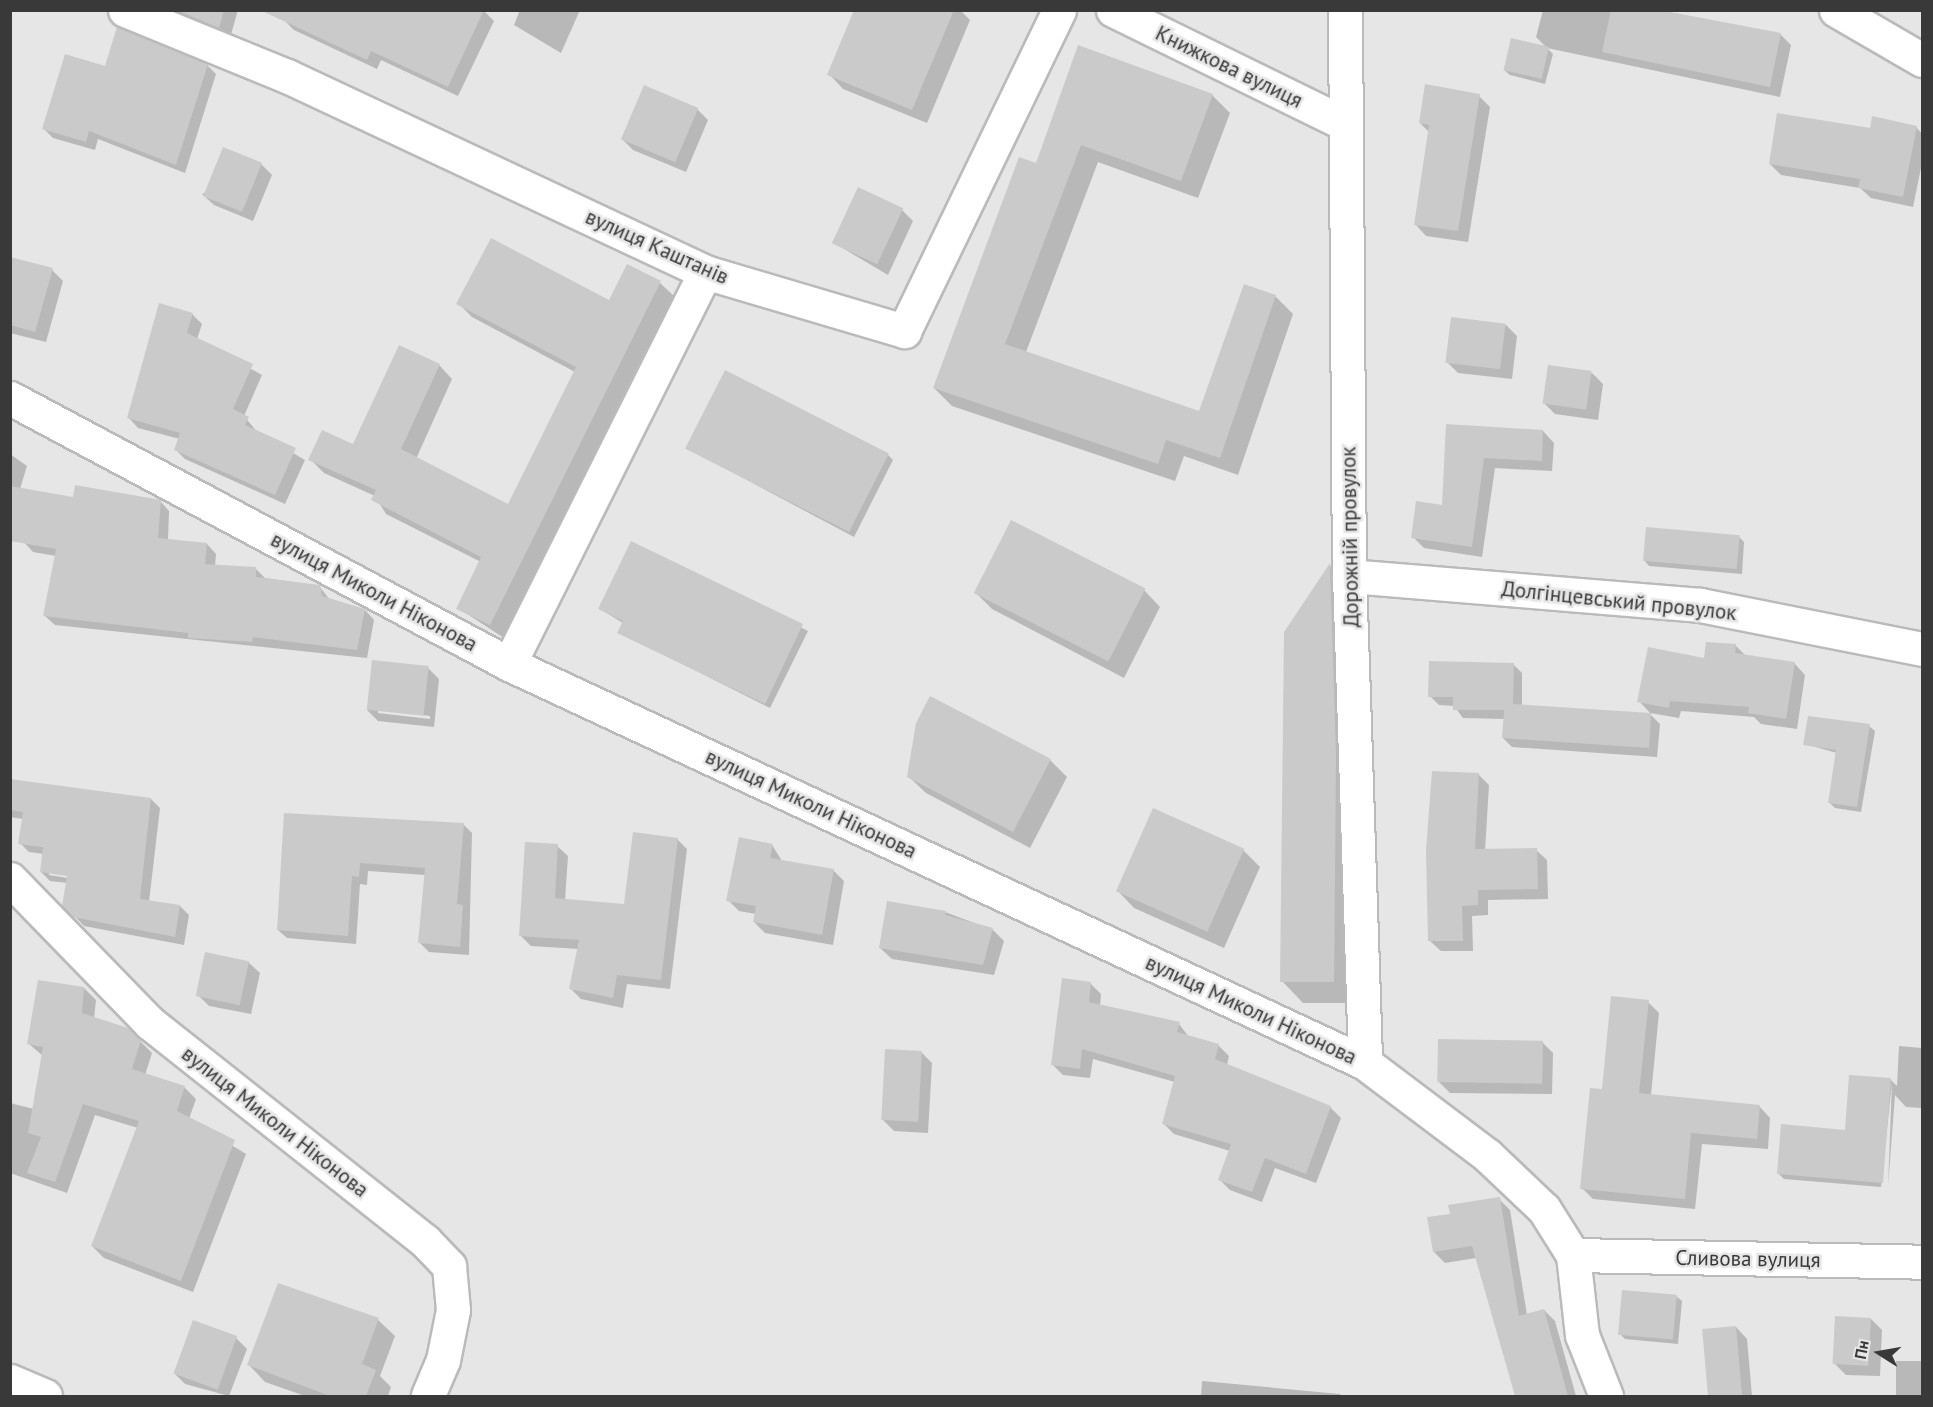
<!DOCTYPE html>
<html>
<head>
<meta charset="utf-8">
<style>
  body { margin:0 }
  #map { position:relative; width:1933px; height:1407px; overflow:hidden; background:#e6e6e7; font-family:"PT Sans",sans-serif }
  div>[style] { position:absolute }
  .shadow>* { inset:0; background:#0003; transform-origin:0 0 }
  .building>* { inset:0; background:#cbcaca; transform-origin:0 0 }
  .roads { filter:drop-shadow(2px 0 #bababb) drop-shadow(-2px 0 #bababb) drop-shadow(0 2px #bababb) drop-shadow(0 -2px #bababb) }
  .street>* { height:33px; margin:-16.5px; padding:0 16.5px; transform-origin:16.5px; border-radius:16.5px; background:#fff }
  .secondary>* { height:33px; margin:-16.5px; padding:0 16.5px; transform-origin:16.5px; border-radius:16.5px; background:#fff }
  span { translate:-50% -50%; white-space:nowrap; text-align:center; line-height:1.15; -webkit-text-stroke:5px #e6e6e7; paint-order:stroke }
  .street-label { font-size:21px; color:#39393a }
  .frame { position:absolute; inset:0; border:12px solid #39393a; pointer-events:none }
  .north { position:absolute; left:1849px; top:1323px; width:60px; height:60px; -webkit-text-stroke:4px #e6e6e7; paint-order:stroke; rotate:281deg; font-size:16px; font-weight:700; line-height:24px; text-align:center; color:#39393a }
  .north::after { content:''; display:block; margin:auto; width:21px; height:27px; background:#39393a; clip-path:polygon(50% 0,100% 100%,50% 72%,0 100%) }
</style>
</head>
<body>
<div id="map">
  <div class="shadow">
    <div style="clip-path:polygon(170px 10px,238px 10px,230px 38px)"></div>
    <div style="clip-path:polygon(288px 10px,484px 11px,494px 21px,458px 96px,381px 60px,377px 69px,294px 30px,284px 20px)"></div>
    <div style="clip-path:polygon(520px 10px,580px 10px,561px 53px,514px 25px)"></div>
    <div style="clip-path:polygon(960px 10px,970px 20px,927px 123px,843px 89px,829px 74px,855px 11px)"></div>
    <div style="clip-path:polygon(1543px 10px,1658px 10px,1780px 34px,1791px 45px,1780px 97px,1547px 48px,1553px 54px,1545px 84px,1510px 75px,1504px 70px,1547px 48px,1536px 37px)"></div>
    <div style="clip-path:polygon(1079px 47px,1212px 95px,1230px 113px,1198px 198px,1098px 162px,1026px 352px,1200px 413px,1245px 286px,1276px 297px,1293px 314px,1238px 475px,1184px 456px,1175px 481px,952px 406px,934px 388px,1036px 165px)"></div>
    <div style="clip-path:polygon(207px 65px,216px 74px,185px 173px,98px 139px,95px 150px,53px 138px,44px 129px,106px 68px)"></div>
    <div style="clip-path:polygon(1479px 96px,1490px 107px,1468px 242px,1426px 236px,1415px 224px,1429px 132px,1420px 123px)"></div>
    <div style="clip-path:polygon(697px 109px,708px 120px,686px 172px,633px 150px,622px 139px)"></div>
    <div style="clip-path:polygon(1916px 127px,1922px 134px,1922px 163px,1913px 207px,1871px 198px,1860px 188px,1781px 175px,1770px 164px,1871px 130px)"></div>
    <div style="clip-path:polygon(261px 164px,272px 175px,253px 221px,214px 205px,202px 194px)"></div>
    <div style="clip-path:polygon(902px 210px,913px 221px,888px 275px,834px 243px)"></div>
    <div style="clip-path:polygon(10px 258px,52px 270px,63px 281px,46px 342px,10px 333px)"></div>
    <div style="clip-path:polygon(660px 283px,674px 296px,504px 638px,458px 608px,481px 562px,386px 514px,375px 496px,324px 473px,310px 459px,354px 446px,439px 365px,452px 379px,416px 459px,508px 506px,575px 372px,472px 317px,458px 303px,610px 302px)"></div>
    <div style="clip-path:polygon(192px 314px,202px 324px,197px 339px,262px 375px,244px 416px,257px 432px,305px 460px,285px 504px,185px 459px,175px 449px,180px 439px,138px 428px,128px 417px)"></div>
    <div style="clip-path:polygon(1506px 325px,1517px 336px,1512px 379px,1458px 373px,1447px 362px)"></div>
    <div style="clip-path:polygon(1592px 373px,1603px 384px,1598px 420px,1555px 414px,1544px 403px)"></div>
    <div style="clip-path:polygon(1448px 426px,1543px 431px,1554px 443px,1552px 471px,1495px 468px,1482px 557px,1424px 548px,1413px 537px,1443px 507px)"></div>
    <div style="clip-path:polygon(687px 448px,888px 455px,893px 460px,854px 537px)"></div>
    <div style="clip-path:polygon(10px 454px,27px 466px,12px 515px,10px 515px)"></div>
    <div style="clip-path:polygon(75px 499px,160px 501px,169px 511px,168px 541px,207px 544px,216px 554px,215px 566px,256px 569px,265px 578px,319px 586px,330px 600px,365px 610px,374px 620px,367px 658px,55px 625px,45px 616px,56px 556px,33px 552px,24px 542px)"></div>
    <div style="clip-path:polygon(1739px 537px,1744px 542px,1742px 574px,1649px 566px,1644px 560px)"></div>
    <div style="clip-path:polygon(632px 543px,808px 631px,770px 708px,619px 632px,623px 623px,600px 609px)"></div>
    <div style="clip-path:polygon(1330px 566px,1351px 586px,1355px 1003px,1303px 1003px,1282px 981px,1286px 632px)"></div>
    <div style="clip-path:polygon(1144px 590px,1160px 607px,1124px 678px,992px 609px,976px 593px)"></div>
    <div style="clip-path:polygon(1735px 645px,1746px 656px,1794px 663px,1805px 675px,1797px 729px,1761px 724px,1754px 717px,1681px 711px,1679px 718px,1650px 713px,1639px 701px)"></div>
    <div style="clip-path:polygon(1513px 664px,1522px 673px,1522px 706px,1651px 715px,1660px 724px,1657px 757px,1512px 747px,1503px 738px,1505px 719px,1463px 718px,1454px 706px,1439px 705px,1430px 696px)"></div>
    <div style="clip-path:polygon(evenodd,428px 668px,439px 679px,434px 727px,378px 721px,367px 710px,428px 668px,378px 710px,430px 716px,430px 719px,378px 713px,378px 710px)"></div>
    <div style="clip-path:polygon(1869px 726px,1875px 731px,1861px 812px,1835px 808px,1830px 803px,1837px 753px,1805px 744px)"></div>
    <div style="clip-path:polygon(1050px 760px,1067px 777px,1030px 848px,926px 793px,909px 777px)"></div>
    <div style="clip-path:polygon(1478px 774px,1489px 785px,1485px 851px,1536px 850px,1547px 860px,1548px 899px,1488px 900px,1488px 915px,1472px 916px,1473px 951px,1441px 951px,1430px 941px)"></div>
    <div style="clip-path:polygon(evenodd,10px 780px,151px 799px,160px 808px,149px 902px,180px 906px,189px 915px,184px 945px,84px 926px,64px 905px,68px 883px,50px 881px,41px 872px,44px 854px,29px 852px,20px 843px,23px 819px,10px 817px,10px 780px,49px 872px,75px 876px,74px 879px,49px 875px,49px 872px)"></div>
    <div style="clip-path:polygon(1154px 810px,1244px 851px,1260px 867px,1224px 948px,1134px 908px,1118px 891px)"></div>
    <div style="clip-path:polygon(285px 815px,464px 825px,472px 833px,469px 955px,429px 952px,420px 943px,426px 875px,368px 871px,367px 885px,360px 884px,356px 944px,287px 938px,278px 930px)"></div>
    <div style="clip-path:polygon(677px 839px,687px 849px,670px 989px,627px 984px,623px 1008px,581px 999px,571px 989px,579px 949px,531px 946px,520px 935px,557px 846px,568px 856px,565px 900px,625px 905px)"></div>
    <div style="clip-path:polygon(772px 845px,782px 861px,833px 870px,844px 881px,833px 945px,765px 933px,754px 922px,756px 914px,739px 911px,728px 900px)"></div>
    <div style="clip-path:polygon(945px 912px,993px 930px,1004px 941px,994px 975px,892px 959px,880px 948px)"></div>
    <div style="clip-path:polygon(248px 962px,260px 973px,251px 1014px,209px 1006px,198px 995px)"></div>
    <div style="clip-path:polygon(1090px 983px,1101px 994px,1100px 1006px,1179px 1024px,1189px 1037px,1219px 1046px,1229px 1056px,1227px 1065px,1330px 1107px,1341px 1118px,1316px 1183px,1275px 1168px,1262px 1202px,1230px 1190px,1219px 1179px,1230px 1151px,1174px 1134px,1164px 1124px,1175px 1082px,1093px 1059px,1090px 1078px,1063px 1075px,1053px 1065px)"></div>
    <div style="clip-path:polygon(84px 988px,96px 1000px,94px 1019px,128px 1029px,152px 1053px,145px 1075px,184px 1087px,196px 1099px,189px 1119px,246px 1154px,193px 1292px,104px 1258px,92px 1246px,138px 1128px,95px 1115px,67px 1193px,10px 1173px,10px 1103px,34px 1109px,43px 1056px,29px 1044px)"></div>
    <div style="clip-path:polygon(1648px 1002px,1659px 1013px,1651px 1095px,1759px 1106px,1770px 1118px,1768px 1149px,1702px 1144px,1695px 1209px,1593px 1199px,1582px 1188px,1603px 1090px)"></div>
    <div style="clip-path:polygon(1542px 1042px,1553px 1053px,1552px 1094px,1450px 1093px,1439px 1082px)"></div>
    <div style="clip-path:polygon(1899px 1046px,1922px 1048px,1922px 1108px,1906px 1107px,1895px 1095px,1888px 1187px,1892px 1082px,1881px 1187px,1784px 1179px,1779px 1174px,1847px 1131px,1890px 1079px,1897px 1086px)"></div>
    <div style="clip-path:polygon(921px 1052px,932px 1063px,928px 1133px,894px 1131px,883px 1120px)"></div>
    <div style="clip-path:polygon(1499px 1199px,1510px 1210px,1527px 1315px,1544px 1310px,1555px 1321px,1576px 1396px,1516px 1396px,1476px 1258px,1445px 1263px,1434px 1252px,1452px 1215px)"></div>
    <div style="clip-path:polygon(1676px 1296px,1682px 1301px,1678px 1344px,1625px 1339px,1620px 1334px)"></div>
    <div style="clip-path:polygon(1871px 1319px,1882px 1330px,1880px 1376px,1846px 1375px,1835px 1364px)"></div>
    <div style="clip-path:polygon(378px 1320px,395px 1336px,380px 1376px,391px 1387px,388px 1396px,305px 1396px,265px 1382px,249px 1365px)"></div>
    <div style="clip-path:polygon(1736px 1327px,1747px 1339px,1752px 1396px,1709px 1396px,1704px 1330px)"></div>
    <div style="clip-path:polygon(236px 1338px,247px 1349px,229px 1396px,185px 1384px,174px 1373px)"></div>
    <div style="left:1922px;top:1361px;width:35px;height:26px;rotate:90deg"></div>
    <div style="clip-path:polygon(1202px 1381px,1340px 1394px,1342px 1396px,1201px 1396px)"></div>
  </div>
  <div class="building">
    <div style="clip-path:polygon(176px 10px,224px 10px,219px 28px)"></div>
    <div style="clip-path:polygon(260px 10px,484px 10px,448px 87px,371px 51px,367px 60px)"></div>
    <div style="clip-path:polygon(854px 10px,954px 10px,912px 110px,827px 75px)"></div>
    <div style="clip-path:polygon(1611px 10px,1659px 10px,1781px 33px,1770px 87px,1602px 52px)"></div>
    <div style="clip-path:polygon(117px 27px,208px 64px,176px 165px,89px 131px,86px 142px,42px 129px,65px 54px,105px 66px)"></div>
    <div style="left:1511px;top:38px;width:39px;height:33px;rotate:13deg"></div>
    <div style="clip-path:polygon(1078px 45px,1213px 94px,1181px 181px,1081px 145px,1005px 344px,1199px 411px,1244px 284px,1276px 295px,1220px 458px,1166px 440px,1158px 464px,933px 388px,1019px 157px,1036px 163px)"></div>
    <div style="clip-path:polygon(1425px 84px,1480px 94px,1458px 231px,1414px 225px,1429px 125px,1419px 123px)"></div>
    <div style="left:644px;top:85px;width:59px;height:59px;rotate:23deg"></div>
    <div style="clip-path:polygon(1777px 113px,1870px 128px,1872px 116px,1917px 126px,1903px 197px,1858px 188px,1860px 179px,1769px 164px)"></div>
    <div style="left:223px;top:147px;width:42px;height:53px;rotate:22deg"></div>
    <div style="left:858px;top:187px;width:50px;height:62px;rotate:25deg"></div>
    <div style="clip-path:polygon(491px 238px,609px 300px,627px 264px,661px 281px,490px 625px,456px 609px,481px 557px,371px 500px,376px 490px,308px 460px,322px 430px,353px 444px,399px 345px,440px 364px,401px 449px,508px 504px,576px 367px,456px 304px)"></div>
    <div style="clip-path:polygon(10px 257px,53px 268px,35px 332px,10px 325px)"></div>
    <div style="clip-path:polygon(159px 303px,193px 313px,187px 333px,253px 364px,233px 409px,249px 417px,245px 425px,296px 448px,275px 495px,174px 450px,180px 433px,127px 418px)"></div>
    <div style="left:1451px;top:317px;width:55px;height:46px;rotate:7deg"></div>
    <div style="left:1548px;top:365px;width:44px;height:39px;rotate:8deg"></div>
    <div style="left:725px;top:370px;width:184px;height:88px;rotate:27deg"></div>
    <div style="clip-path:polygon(1446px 424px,1543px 430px,1542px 461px,1484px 458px,1472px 547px,1411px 538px,1416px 501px,1442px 505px)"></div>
    <div style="clip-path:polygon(75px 485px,161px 500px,158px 538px,207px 543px,205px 564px,256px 567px,256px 577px,320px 585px,322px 596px,365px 609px,357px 650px,253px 637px,252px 642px,188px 638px,188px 633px,43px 616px,56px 549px,10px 541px,10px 486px,73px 497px)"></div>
    <div style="left:1011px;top:520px;width:151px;height:82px;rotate:27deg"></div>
    <div style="left:1646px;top:527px;width:94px;height:34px;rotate:5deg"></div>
    <div style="clip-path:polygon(631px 541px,803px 624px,765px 704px,617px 633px,623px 621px,598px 609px)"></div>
    <div style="clip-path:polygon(1330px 563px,1336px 755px,1334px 982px,1280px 982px,1284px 632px)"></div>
    <div style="clip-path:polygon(1706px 642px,1736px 644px,1735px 653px,1795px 662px,1786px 719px,1748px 713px,1749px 707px,1670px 701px,1669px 708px,1637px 702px,1648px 647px,1704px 658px)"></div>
    <div style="left:372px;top:660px;width:57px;height:50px;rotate:6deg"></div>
    <div style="clip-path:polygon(1429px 661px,1514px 663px,1513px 704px,1651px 713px,1649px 748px,1502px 738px,1504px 710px,1453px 710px,1453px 697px,1428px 697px)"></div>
    <div style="clip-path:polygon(930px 696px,1051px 759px,1013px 832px,907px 777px,916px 723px)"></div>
    <div style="clip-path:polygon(1808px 716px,1870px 724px,1857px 807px,1828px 803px,1836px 750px,1803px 745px)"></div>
    <div style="clip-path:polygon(1432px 771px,1479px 773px,1475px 849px,1537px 848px,1538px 889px,1478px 890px,1478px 905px,1462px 906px,1463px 941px,1428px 941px,1426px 850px)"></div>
    <div style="clip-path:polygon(10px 779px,151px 798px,140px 899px,180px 905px,175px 937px,73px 917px,62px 906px,67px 876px,40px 872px,43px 847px,18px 844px,23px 812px,10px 810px)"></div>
    <div style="left:1153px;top:808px;width:100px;height:91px;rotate:24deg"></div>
    <div style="clip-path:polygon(284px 813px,464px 823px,457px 904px,463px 905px,460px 947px,418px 943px,425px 868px,360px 863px,359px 877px,352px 876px,348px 936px,277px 930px)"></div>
    <div style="clip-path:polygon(633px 832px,678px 838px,661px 980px,617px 975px,613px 998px,569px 989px,579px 940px,519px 936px,525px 842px,558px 844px,555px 898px,624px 904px)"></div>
    <div style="clip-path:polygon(739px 837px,773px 844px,770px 858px,834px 869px,822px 935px,753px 922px,756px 906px,726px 901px)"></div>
    <div style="clip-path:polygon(887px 901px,946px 911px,945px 915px,993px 928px,983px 965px,879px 948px)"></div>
    <div style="left:205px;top:952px;width:45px;height:45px;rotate:12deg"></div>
    <div style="clip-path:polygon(1062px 978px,1091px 982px,1089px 1002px,1180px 1022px,1177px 1032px,1219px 1044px,1215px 1059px,1331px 1106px,1306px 1174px,1265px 1158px,1252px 1192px,1218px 1180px,1231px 1144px,1162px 1124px,1175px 1076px,1082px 1049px,1080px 1069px,1051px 1065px)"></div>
    <div style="clip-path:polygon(38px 980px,84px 987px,82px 1013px,128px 1028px,141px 1040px,132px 1069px,185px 1086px,177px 1111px,235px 1140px,181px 1281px,91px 1246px,139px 1121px,83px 1104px,55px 1182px,27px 1173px,41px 1137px,28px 1133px,43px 1047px,27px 1044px)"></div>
    <div style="clip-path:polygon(1611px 996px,1649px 1000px,1639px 1093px,1760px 1105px,1757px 1139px,1691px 1133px,1685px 1199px,1580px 1189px,1590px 1088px,1602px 1089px)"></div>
    <div style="left:1438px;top:1039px;width:105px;height:43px;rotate:1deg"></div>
    <div style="left:885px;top:1049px;width:37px;height:71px;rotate:3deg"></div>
    <div style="clip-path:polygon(1849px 1075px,1891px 1078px,1883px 1183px,1777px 1174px,1781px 1124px,1845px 1130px)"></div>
    <div style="clip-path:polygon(1500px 1197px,1519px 1316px,1544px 1309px,1568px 1396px,1515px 1396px,1472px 1246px,1433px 1252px,1427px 1217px,1450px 1214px,1448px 1205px)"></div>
    <div style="clip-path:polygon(278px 1283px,379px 1318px,362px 1364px,376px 1370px,366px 1396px,330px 1396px,247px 1365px)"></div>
    <div style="left:1622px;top:1290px;width:55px;height:45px;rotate:5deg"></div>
    <div style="left:1835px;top:1316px;width:36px;height:48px;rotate:3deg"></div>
    <div style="left:193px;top:1320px;width:47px;height:57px;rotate:20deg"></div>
    <div style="left:1736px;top:1326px;width:70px;height:34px;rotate:85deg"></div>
  </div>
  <div class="roads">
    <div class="street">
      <div style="left:125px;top:10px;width:175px;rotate:22.2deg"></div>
      <div style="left:287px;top:76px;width:462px;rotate:25.1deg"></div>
      <div style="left:705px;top:272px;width:208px;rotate:16.5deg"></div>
      <div style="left:904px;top:331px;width:356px;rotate:-64.2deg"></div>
      <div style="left:1113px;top:10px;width:257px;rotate:26.1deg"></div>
      <div style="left:1345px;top:10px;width:566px;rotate:89.6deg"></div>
      <div style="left:1349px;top:576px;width:487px;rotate:88.1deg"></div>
      <div style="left:10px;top:398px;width:565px;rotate:28.06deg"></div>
      <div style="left:509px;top:664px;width:944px;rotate:24.99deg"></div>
      <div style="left:1365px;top:1063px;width:153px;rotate:37deg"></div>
      <div style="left:1487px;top:1155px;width:79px;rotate:43.5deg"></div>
      <div style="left:1544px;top:1209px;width:54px;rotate:57.8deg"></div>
      <div style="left:1573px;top:1255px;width:81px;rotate:83.6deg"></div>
      <div style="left:1582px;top:1335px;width:66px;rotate:68.5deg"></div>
      <div style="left:1349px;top:576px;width:352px;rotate:4.7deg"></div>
      <div style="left:1700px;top:605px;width:226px;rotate:11.2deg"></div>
      <div style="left:509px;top:664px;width:438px;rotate:-63.4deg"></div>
      <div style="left:10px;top:879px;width:201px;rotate:45.8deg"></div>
      <div style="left:150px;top:1023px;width:351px;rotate:38.4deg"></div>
      <div style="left:425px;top:1241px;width:35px;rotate:46deg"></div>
      <div style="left:449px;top:1266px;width:44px;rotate:84.8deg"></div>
      <div style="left:453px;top:1310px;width:51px;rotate:101.3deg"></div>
      <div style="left:443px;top:1360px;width:39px;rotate:113deg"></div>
      <div style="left:1573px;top:1255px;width:349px;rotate:1.1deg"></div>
      <div style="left:10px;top:1381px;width:38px;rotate:23deg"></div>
    </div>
    <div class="secondary">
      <div style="left:1836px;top:10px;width:99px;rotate:30.2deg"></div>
    </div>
  </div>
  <div class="street-label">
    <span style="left:1229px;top:67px;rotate:26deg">Книжкова вулиця</span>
    <span style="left:657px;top:247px;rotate:24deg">вулиця Каштанів</span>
    <span style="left:1350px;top:537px;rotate:-91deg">Дорожній провулок</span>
    <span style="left:374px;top:592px;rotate:28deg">вулиця Миколи Ніконова</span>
    <span style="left:1619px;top:601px;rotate:6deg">Долгінцевський провулок</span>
    <span style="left:811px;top:804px;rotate:25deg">вулиця Миколи Ніконова</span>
    <span style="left:1251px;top:1010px;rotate:25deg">вулиця Миколи Ніконова</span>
    <span style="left:275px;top:1122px;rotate:38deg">вулиця Миколи Ніконова</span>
    <span style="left:1748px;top:1259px;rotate:1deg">Сливова вулиця</span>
  </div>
  <div class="frame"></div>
  <div class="north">Пн</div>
</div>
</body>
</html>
